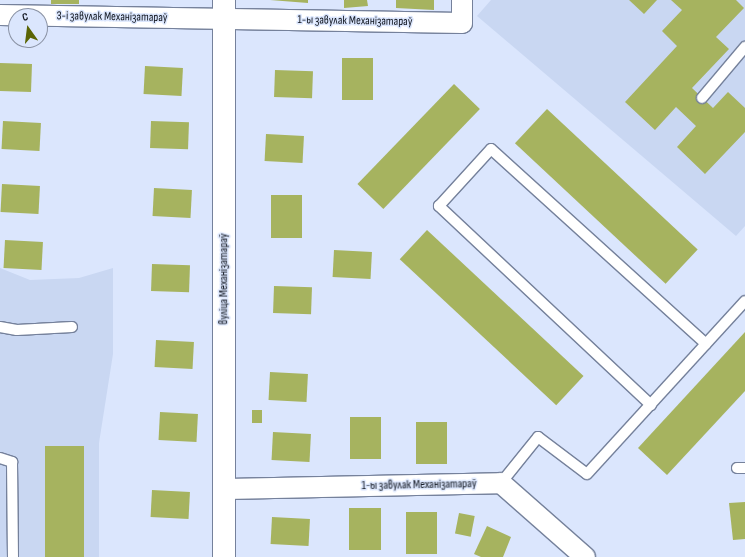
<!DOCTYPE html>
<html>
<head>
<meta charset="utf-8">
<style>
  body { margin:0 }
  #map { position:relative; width:745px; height:557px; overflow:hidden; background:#dbe6fd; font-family:"Sofia Sans Condensed",sans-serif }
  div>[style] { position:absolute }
  .built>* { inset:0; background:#c9d7f2 }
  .building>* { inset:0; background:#a6b35f; transform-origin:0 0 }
  .roads { filter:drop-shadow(1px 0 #75819b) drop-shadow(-1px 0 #75819b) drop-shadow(0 1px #75819b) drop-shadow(0 -1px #75819b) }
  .service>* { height:10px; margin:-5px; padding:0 5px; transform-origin:5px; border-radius:5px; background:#fff }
  .minor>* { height:20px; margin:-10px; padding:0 10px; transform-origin:10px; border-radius:10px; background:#fff }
  .secondary>* { height:22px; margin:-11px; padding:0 11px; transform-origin:11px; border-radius:11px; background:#fff }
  span { translate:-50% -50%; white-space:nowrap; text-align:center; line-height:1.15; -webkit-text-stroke:3px #dbe6fd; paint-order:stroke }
  .street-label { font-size:12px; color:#10151e }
  .north { position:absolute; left:8px; top:8px; width:40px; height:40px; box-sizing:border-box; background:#dbe6fd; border:1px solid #8a92a4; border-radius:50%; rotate:346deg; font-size:11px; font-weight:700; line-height:16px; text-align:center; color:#10151e }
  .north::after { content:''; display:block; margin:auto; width:14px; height:18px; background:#5b6505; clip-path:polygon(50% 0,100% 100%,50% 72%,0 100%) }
</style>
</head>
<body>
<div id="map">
  <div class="built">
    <div style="clip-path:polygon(491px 0,745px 0,745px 226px,736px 236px,477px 16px)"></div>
    <div style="clip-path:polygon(0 268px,30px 280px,79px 278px,113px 268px,113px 354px,99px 443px,99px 557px,0 557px)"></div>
  </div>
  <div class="building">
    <div style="left:51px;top:0;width:28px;height:4px"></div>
    <div style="clip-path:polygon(270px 0,308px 0,308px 3px)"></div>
    <div style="clip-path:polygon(344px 0,367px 0,368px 6px,344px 8px)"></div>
    <div style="clip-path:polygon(396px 0,434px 0,434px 10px,396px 8px)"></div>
    <div style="clip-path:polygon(629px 0,657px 0,644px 14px)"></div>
    <div style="clip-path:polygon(671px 0,736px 0,744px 8px,716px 37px,729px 49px,692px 88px,713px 108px,728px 92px,745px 108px,745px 132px,705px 174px,677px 147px,696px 126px,676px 107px,655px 130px,625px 102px,677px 46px,662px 31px,682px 10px)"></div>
    <div style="left:342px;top:58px;width:31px;height:42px"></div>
    <div style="left:0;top:63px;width:32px;height:28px;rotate:2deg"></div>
    <div style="left:145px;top:66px;width:38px;height:28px;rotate:3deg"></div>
    <div style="left:275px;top:70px;width:38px;height:27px;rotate:2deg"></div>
    <div style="left:454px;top:84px;width:36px;height:139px;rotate:44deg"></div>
    <div style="left:547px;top:109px;width:206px;height:47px;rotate:43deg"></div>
    <div style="left:3px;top:121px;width:38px;height:28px;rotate:3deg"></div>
    <div style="left:151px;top:121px;width:38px;height:27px;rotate:2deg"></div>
    <div style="left:266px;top:134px;width:38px;height:27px;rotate:3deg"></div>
    <div style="left:2px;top:184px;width:38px;height:28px;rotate:3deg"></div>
    <div style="left:154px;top:188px;width:38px;height:28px;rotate:3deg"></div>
    <div style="left:302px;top:195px;width:43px;height:31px;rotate:90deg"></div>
    <div style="left:427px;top:230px;width:214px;height:40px;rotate:43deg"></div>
    <div style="left:5px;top:240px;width:38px;height:28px;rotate:3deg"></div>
    <div style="left:334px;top:250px;width:38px;height:27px;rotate:3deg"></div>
    <div style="left:152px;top:264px;width:38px;height:27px;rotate:2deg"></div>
    <div style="left:274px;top:286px;width:38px;height:27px;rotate:2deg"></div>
    <div style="clip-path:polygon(745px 332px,745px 391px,667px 475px,638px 448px)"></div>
    <div style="left:156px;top:340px;width:38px;height:27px;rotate:3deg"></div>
    <div style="left:270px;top:372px;width:38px;height:28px;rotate:3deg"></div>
    <div style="left:252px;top:410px;width:10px;height:13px"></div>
    <div style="left:160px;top:412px;width:38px;height:28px;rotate:3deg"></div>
    <div style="left:350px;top:417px;width:31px;height:42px"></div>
    <div style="left:416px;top:422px;width:31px;height:42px"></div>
    <div style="left:273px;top:432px;width:38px;height:28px;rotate:3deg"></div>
    <div style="left:45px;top:446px;width:39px;height:111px"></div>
    <div style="left:152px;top:490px;width:38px;height:27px;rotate:3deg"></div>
    <div style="clip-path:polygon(745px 502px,745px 539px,733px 540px,729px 503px)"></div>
    <div style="left:349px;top:508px;width:32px;height:42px"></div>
    <div style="left:406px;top:512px;width:31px;height:42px"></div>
    <div style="left:459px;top:513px;width:16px;height:21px;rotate:11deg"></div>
    <div style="left:272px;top:517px;width:38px;height:27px;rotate:3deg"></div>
    <div style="clip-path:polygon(487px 526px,511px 537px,503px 557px,481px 557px,474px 554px)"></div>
  </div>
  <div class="roads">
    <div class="service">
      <div style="left:702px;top:98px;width:67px;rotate:-49.9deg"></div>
      <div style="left:0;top:327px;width:17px;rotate:10deg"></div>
      <div style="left:17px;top:330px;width:55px;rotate:-3.1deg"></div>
      <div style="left:651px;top:405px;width:291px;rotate:-136.8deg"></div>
      <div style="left:439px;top:206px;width:77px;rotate:-47.6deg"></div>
      <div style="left:491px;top:149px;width:290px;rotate:42.2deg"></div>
      <div style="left:0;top:458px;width:13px;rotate:18deg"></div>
      <div style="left:12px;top:462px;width:95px;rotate:89.4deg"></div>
      <div style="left:737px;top:468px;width:8px"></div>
      <div style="left:501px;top:483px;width:59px;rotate:-51.2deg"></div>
      <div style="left:538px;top:437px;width:61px;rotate:37.1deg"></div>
      <div style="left:587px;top:474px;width:234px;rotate:-47.6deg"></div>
    </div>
    <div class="minor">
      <div style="left:0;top:15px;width:462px;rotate:1deg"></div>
      <div style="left:462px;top:23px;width:23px;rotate:-90deg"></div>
      <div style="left:225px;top:489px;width:276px;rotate:-1.2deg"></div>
      <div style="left:501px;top:483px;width:112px;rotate:41.4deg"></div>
    </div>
    <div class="secondary">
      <div style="left:224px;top:0;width:557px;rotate:90deg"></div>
    </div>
  </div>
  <div class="street-label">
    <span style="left:112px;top:17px;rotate:1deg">3-і завулак Механізатараў</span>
    <span style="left:355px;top:21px;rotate:1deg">1-ы завулак Механізатараў</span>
    <span style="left:224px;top:279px;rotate:-90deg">вуліца Механізатараў</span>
    <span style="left:419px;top:485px;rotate:-1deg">1-ы завулак Механізатараў</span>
  </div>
  <div class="north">С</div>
</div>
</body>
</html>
